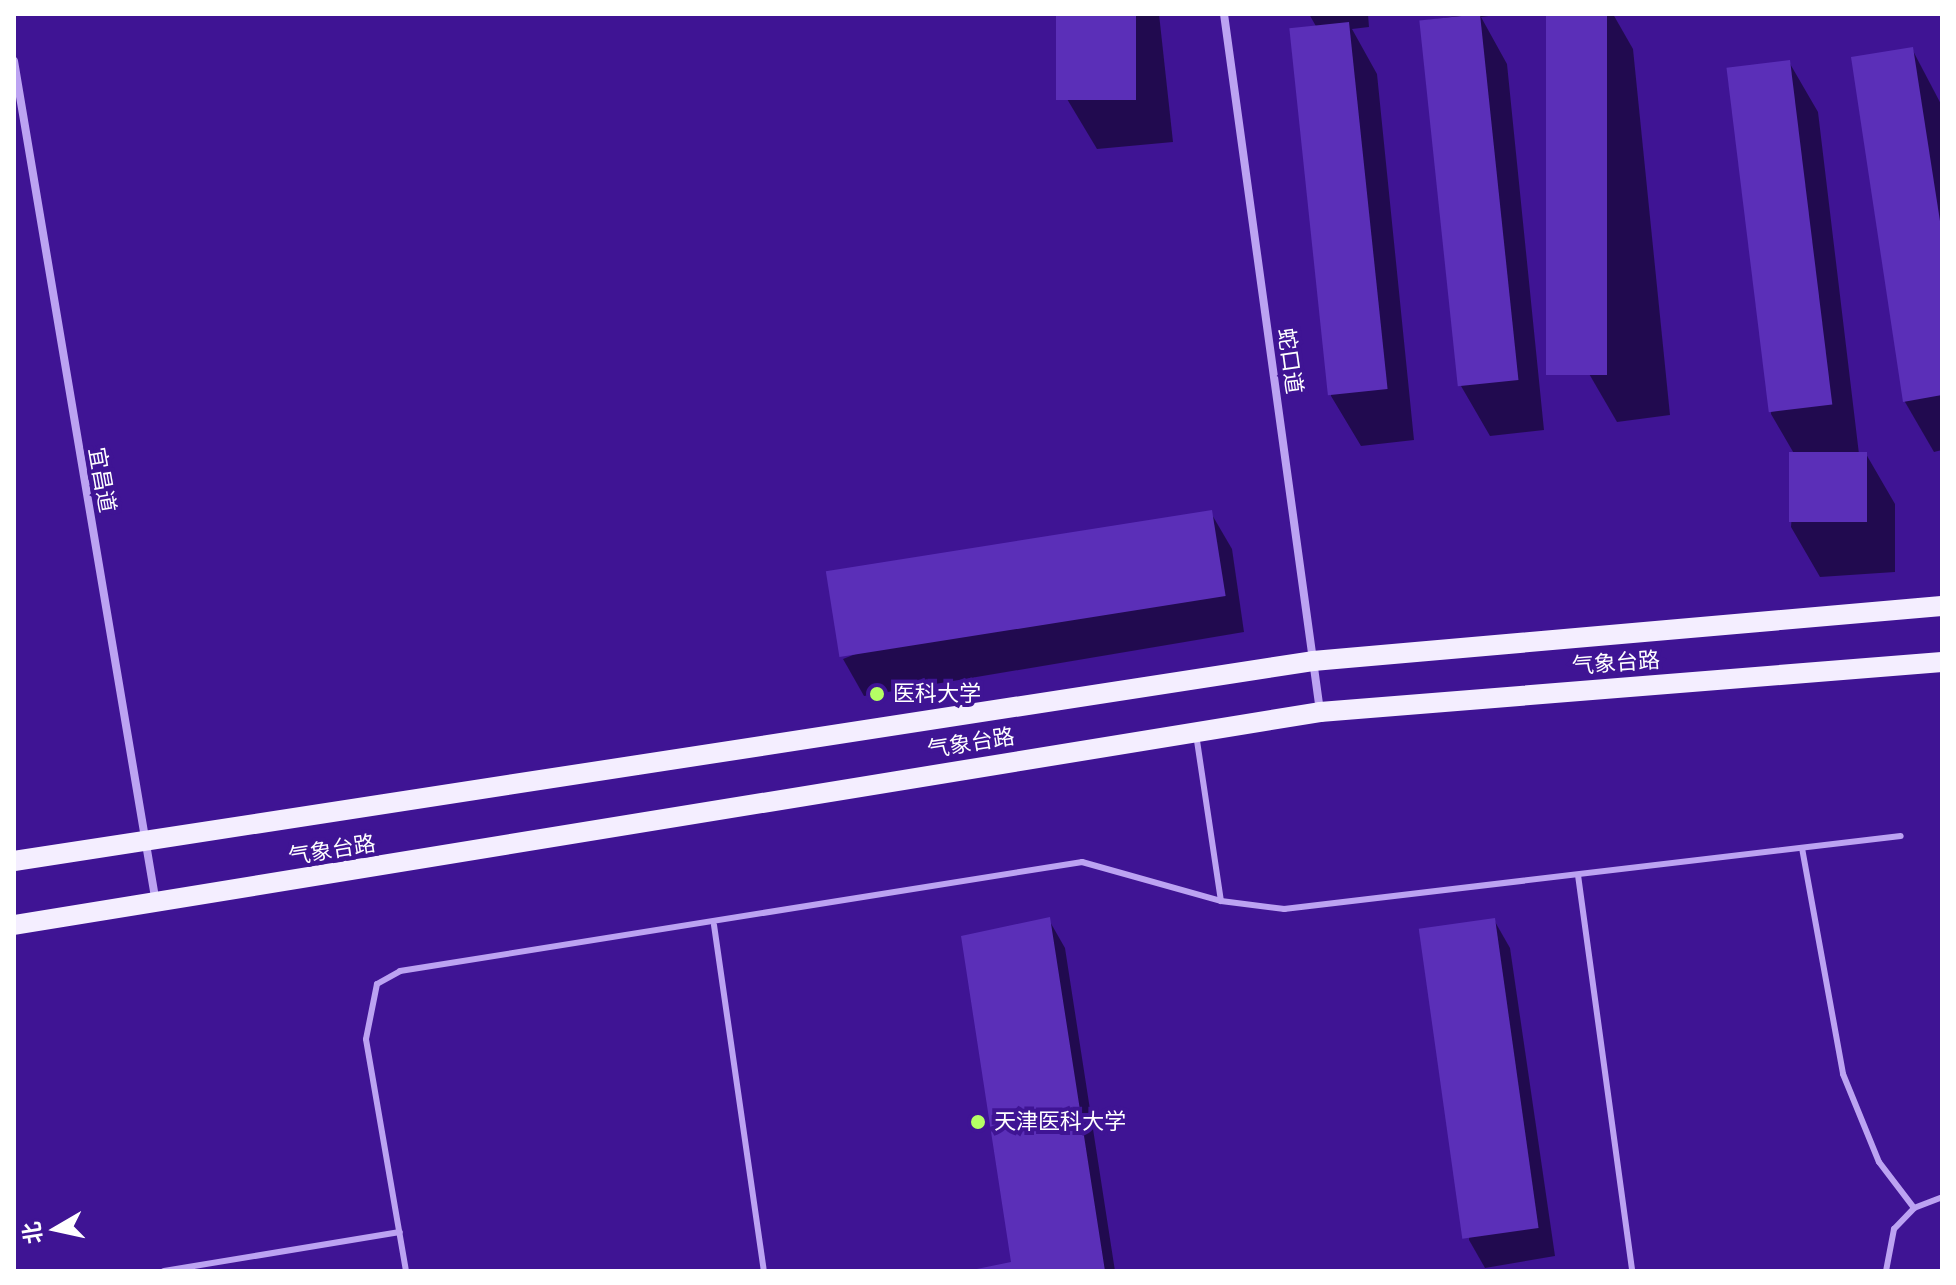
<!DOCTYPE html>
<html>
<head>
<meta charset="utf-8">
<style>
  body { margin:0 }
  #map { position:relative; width:1956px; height:1285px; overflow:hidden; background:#3f1494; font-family:Manrope,"Noto Sans SC",sans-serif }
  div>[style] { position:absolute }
  .shadow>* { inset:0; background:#0007 }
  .building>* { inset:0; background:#5b2fb8; transform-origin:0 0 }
  .lane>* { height:6px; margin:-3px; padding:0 3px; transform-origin:3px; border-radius:3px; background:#bca3f2 }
  .street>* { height:8px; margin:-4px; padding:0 4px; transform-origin:4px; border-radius:4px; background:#bca3f2 }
  .primary>* { height:20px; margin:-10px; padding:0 10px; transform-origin:10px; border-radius:10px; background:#f4eeff }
  .dots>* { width:22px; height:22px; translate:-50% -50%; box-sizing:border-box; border:4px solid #3f1494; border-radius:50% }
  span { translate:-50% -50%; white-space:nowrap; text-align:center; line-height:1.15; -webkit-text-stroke:8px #3f1494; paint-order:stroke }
  .street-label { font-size:22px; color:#fff }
  .poi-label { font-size:22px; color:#fff }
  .left { translate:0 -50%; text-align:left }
  .frame { position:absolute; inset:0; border:16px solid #fff; pointer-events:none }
  .north { position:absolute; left:16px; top:1189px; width:80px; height:80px; -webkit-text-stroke:6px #3f1494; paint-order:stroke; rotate:261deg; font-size:22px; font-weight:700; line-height:32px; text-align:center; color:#fff }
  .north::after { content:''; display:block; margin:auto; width:28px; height:36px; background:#fff; clip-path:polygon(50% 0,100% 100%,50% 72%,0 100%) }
</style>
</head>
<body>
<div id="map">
  <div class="shadow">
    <div style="clip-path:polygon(1058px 14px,1159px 14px,1173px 142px,1097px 149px,1067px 99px)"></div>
    <div style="clip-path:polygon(1309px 14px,1368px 14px,1369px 27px,1352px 29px,1377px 74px,1414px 440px,1361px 446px,1331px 396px,1317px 28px)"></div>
    <div style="clip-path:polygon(1473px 14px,1504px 14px,1481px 17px,1507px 64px,1544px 430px,1490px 436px,1461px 386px,1421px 21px)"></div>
    <div style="clip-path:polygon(1548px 14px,1613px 14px,1633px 49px,1670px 415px,1617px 422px,1588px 372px)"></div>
    <div style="clip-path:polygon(1912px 49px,1942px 106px,1942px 450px,1934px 452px,1905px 402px,1853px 59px)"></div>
    <div style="clip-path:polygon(1789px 62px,1818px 112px,1859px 454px,1866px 454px,1895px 504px,1895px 572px,1820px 577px,1791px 527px,1796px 457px,1771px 414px)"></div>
    <div style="clip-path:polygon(1211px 513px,1232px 549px,1244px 632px,864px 696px,843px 659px)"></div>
    <div style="clip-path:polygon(1049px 920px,1065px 948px,1115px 1271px,969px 1271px,1013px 1264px)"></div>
    <div style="clip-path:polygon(1494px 920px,1510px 948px,1555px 1256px,1485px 1268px,1469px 1240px)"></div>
  </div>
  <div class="building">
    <div style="left:1056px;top:14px;width:80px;height:86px"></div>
    <div style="left:1480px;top:14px;width:368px;height:61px;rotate:84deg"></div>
    <div style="left:1546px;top:14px;width:61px;height:361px"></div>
    <div style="left:1349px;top:22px;width:369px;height:60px;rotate:84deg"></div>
    <div style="clip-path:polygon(1913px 47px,1942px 234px,1942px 395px,1903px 402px,1851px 57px)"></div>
    <div style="left:1790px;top:60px;width:347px;height:64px;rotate:83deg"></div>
    <div style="left:1867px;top:452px;width:70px;height:78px;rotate:90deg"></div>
    <div style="left:1212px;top:510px;width:87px;height:391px;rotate:81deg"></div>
    <div style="clip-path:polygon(1050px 917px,1105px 1271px,967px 1271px,1011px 1262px,961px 936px)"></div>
    <div style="left:1495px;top:918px;width:313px;height:77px;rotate:82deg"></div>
  </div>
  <div class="lane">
    <div style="left:1196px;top:734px;width:169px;rotate:81.5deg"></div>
    <div style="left:1802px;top:848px;width:230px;rotate:79.7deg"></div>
    <div style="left:1843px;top:1074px;width:95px;rotate:67.8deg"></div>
    <div style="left:1879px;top:1162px;width:58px;rotate:52.7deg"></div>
    <div style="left:1578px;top:875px;width:400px;rotate:82.2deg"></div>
    <div style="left:714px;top:925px;width:350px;rotate:81.8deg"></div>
    <div style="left:164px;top:1271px;width:239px;rotate:-9.4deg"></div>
    <div style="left:406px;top:1271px;width:235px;rotate:-99.8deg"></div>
    <div style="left:366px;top:1039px;width:56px;rotate:-78.7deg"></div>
    <div style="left:377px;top:984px;width:26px;rotate:-29deg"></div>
    <div style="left:400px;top:971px;width:691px;rotate:-9.08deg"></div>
    <div style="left:1082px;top:862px;width:144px;rotate:15.7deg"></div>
    <div style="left:1221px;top:901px;width:64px;rotate:7.2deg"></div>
    <div style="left:1284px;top:909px;width:621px;rotate:-6.75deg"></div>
    <div style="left:1886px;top:1271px;width:43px;rotate:-79.2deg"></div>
    <div style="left:1894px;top:1229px;width:29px;rotate:-46deg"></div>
    <div style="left:1914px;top:1208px;width:30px;rotate:-21deg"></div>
  </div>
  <div class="street">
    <div style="left:1224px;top:14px;width:704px;rotate:82.16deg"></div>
    <div style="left:14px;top:61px;width:854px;rotate:80.43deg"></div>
  </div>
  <div class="primary">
    <div style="left:14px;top:861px;width:1314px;rotate:-8.75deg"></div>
    <div style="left:1313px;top:661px;width:631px;rotate:-5deg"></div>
    <div style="left:14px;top:925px;width:1323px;rotate:-9.26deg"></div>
    <div style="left:1320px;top:712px;width:624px;rotate:-4.6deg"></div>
  </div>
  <div class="dots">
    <div style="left:877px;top:694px;background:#b5ff64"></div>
    <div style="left:978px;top:1122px;background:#b5ff64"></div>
  </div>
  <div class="street-label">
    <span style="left:1290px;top:361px;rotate:82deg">蛇口道</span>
    <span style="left:102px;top:480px;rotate:80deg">宜昌道</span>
    <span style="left:1616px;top:663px;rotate:-4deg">气象台路</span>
    <span style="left:971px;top:743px;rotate:-9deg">气象台路</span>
    <span style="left:332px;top:850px;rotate:-9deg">气象台路</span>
  </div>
  <div class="poi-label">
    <span class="left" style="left:893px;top:694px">医科大学</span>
    <span class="left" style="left:994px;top:1122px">天津医科大学</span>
  </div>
  <div class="frame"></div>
  <div class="north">北</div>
</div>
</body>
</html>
